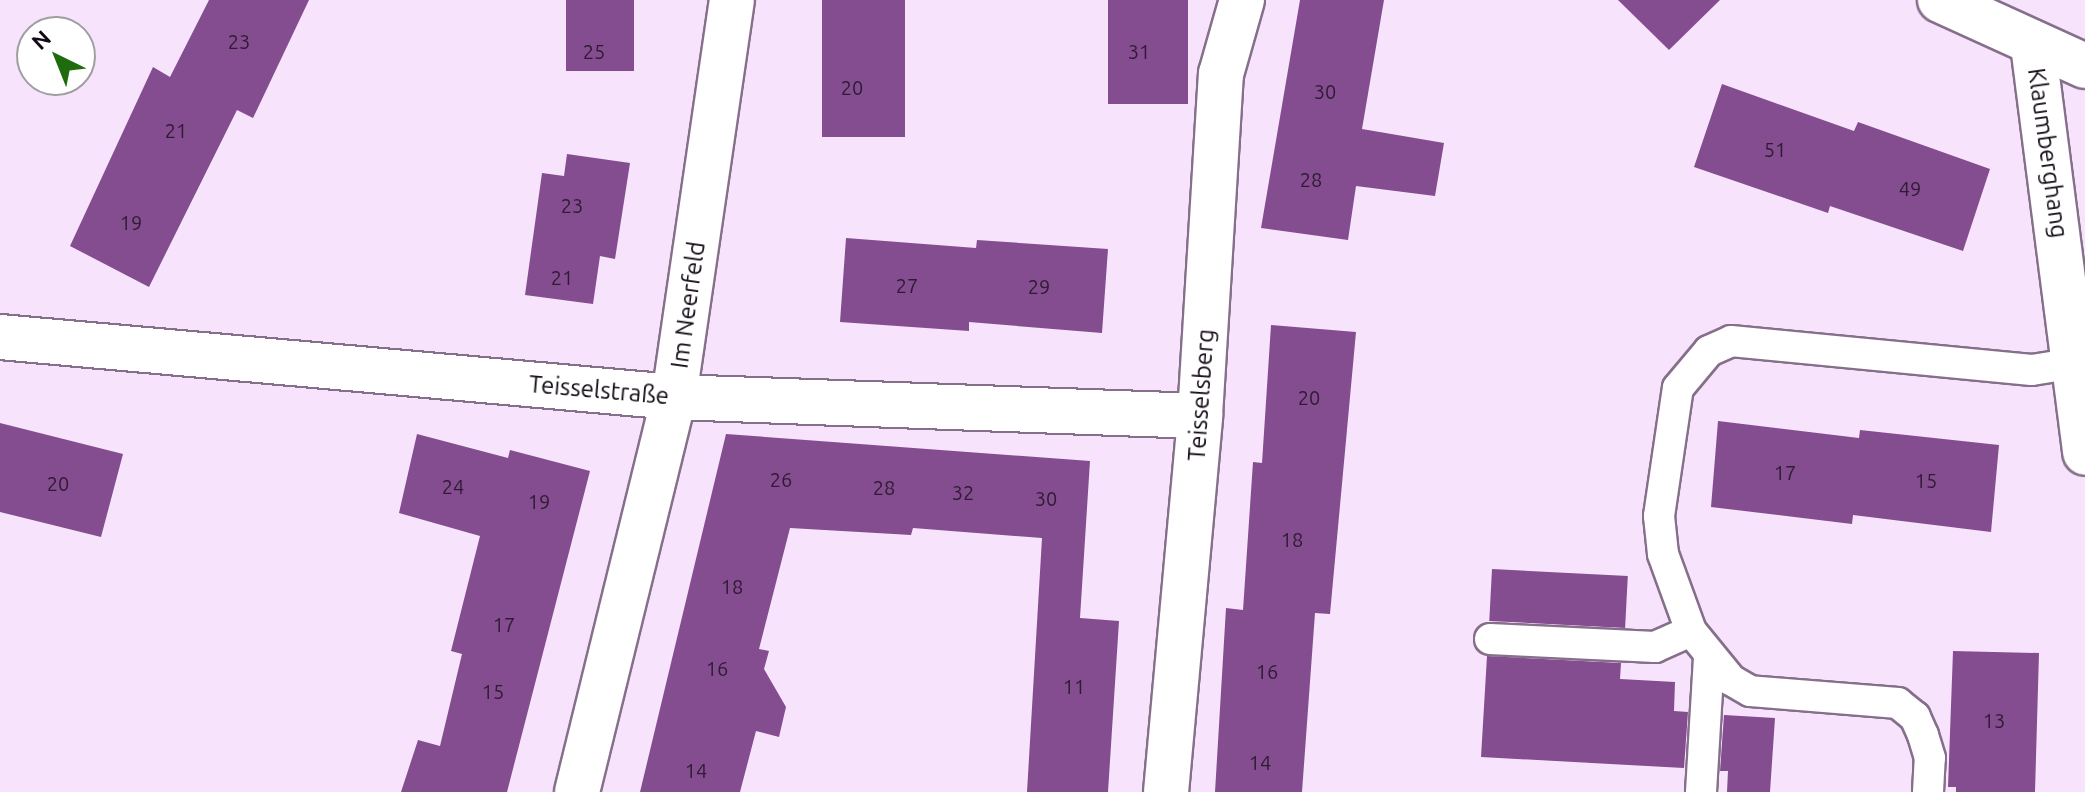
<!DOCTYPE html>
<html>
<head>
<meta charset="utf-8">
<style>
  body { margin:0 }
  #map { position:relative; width:2085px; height:792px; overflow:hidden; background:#f7e3fc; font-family:Ubuntu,sans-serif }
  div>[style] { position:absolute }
  .building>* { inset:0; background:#844d8f; transform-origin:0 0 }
  .roads { filter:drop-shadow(2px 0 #866f8a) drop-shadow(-2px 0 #866f8a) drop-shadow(0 2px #866f8a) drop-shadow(0 -2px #866f8a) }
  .lane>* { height:30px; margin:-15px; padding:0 15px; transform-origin:15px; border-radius:15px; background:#fff }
  .street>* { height:44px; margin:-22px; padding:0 22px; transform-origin:22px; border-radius:22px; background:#fff }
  span { translate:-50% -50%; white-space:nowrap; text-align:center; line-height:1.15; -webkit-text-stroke:6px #fff; paint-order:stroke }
  .number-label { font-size:20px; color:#2f1b34 }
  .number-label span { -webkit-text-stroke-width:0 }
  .street-label { font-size:24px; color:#130a15 }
  .north { position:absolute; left:16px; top:16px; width:80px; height:80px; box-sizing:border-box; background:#fff; border:2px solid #a19da1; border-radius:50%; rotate:317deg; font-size:22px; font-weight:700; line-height:32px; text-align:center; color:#130a15 }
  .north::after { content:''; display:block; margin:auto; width:28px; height:36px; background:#1f6c0d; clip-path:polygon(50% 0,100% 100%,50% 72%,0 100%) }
</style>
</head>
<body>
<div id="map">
  <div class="building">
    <div style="clip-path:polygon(209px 0,309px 0,253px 118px,237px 110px,149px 287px,70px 246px,153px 67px,170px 77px)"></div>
    <div style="left:566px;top:0;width:68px;height:71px"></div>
    <div style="left:822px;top:0;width:83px;height:137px"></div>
    <div style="left:1108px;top:0;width:80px;height:104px"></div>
    <div style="clip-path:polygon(1300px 0,1384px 0,1362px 129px,1444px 143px,1435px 196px,1356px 186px,1348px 240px,1261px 228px)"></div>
    <div style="clip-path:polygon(1618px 0,1720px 0,1669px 50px)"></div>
    <div style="clip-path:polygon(1722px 84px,1854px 131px,1858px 122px,1990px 169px,1963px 251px,1830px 206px,1828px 213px,1694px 167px)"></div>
    <div style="clip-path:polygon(567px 154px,630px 163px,615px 259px,600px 256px,593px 304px,525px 295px,542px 173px,564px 176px)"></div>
    <div style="clip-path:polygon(846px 238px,976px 248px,977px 240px,1108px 249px,1102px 333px,969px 322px,969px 331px,840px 322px)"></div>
    <div style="clip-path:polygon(1271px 325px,1356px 332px,1330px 614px,1315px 613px,1302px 792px,1215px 792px,1226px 608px,1243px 610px,1253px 462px,1262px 463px)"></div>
    <div style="clip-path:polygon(1718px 421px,1859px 438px,1860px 430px,1999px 445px,1991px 532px,1853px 515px,1852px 524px,1711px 507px)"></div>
    <div style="clip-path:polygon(0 423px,123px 454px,101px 537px,0 512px)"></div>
    <div style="clip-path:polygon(417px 434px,508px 458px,510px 450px,590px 471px,507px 792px,401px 792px,418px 740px,440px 746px,462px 654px,451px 651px,480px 536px,399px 513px)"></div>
    <div style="clip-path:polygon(726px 434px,1090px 461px,1080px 618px,1119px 621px,1108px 792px,1027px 792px,1042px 538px,913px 528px,911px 535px,790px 528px,759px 649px,769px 651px,764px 669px,786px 707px,779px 737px,756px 731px,740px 792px,640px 792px)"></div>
    <div style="left:1492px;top:569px;width:136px;height:52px;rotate:3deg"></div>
    <div style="clip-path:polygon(1953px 651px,2039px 653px,2035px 792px,1956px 792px,1956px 787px,1948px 787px)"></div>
    <div style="clip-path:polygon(1487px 656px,1621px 663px,1620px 679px,1675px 682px,1674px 711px,1688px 712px,1684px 768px,1481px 757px)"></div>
    <div style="clip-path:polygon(1724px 715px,1775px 718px,1770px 792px,1727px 792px,1728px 771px,1720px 771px)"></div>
  </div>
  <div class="roads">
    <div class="lane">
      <div style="left:1490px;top:639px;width:165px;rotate:2.8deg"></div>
      <div style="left:1655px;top:647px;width:39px;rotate:-24deg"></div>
      <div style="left:1701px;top:792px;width:136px;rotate:-86.6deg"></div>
      <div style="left:1928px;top:792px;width:34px;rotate:-87deg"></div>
      <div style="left:1930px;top:758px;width:24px;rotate:-107deg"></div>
      <div style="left:1923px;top:735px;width:20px;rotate:-114deg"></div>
      <div style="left:1915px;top:717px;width:22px;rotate:-141deg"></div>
      <div style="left:1898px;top:703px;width:148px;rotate:-175.4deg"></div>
      <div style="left:1750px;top:691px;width:22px;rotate:-150deg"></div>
      <div style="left:1731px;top:680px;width:63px;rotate:-129.2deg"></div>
      <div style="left:1691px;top:631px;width:82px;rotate:-110deg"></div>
      <div style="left:1663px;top:554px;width:38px;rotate:-96deg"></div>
      <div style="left:1659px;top:516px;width:129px;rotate:-81.6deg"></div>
      <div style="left:1678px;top:388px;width:48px;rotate:-50deg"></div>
      <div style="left:1709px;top:351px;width:24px;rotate:-24deg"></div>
      <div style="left:1731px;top:341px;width:302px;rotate:5.5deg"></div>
      <div style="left:2032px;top:370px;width:44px;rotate:-9.2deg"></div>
    </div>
    <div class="street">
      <div style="left:1940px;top:0;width:159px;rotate:24.5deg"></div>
      <div style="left:2033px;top:45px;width:411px;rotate:82.7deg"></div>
      <div style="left:0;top:337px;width:677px;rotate:5.09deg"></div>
      <div style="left:674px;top:397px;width:526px;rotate:2.07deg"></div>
      <div style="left:577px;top:792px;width:407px;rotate:-76.2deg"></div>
      <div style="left:674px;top:397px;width:401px;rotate:-81.7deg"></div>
      <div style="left:1166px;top:792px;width:378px;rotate:-84.8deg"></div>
      <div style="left:1200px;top:416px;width:343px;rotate:-86.5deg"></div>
      <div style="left:1221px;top:74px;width:77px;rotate:-74.2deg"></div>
    </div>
  </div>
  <div class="number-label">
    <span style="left:239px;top:41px">23</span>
    <span style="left:594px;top:51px">25</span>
    <span style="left:1139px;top:51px">31</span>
    <span style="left:852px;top:87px">20</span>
    <span style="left:1325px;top:91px">30</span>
    <span style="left:176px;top:130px">21</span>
    <span style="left:1775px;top:149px">51</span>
    <span style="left:1311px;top:179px">28</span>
    <span style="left:1910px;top:188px">49</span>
    <span style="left:572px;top:205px">23</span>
    <span style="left:131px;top:222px">19</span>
    <span style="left:562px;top:277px">21</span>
    <span style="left:907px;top:285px">27</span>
    <span style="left:1039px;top:286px">29</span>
    <span style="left:1309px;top:397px">20</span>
    <span style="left:1785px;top:472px">17</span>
    <span style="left:781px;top:479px">26</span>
    <span style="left:1926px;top:480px">15</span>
    <span style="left:58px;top:483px">20</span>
    <span style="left:453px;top:486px">24</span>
    <span style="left:884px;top:487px">28</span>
    <span style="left:963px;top:492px">32</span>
    <span style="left:1046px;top:498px">30</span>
    <span style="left:539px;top:501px">19</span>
    <span style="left:1292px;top:539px">18</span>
    <span style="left:732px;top:586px">18</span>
    <span style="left:504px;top:624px">17</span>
    <span style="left:717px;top:668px">16</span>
    <span style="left:1267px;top:671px">16</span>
    <span style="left:1074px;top:686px">11</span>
    <span style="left:493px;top:691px">15</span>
    <span style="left:1994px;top:720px">13</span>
    <span style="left:1260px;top:762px">14</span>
    <span style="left:696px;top:770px">14</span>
  </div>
  <div class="street-label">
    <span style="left:2048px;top:153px;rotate:82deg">Klaumberghang</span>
    <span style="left:688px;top:305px;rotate:-82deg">Im Neerfeld</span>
    <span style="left:599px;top:390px;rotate:5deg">Teisselstraße</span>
    <span style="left:1201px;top:395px;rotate:-86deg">Teisselsberg</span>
  </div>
  <div class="north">N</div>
</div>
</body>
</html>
